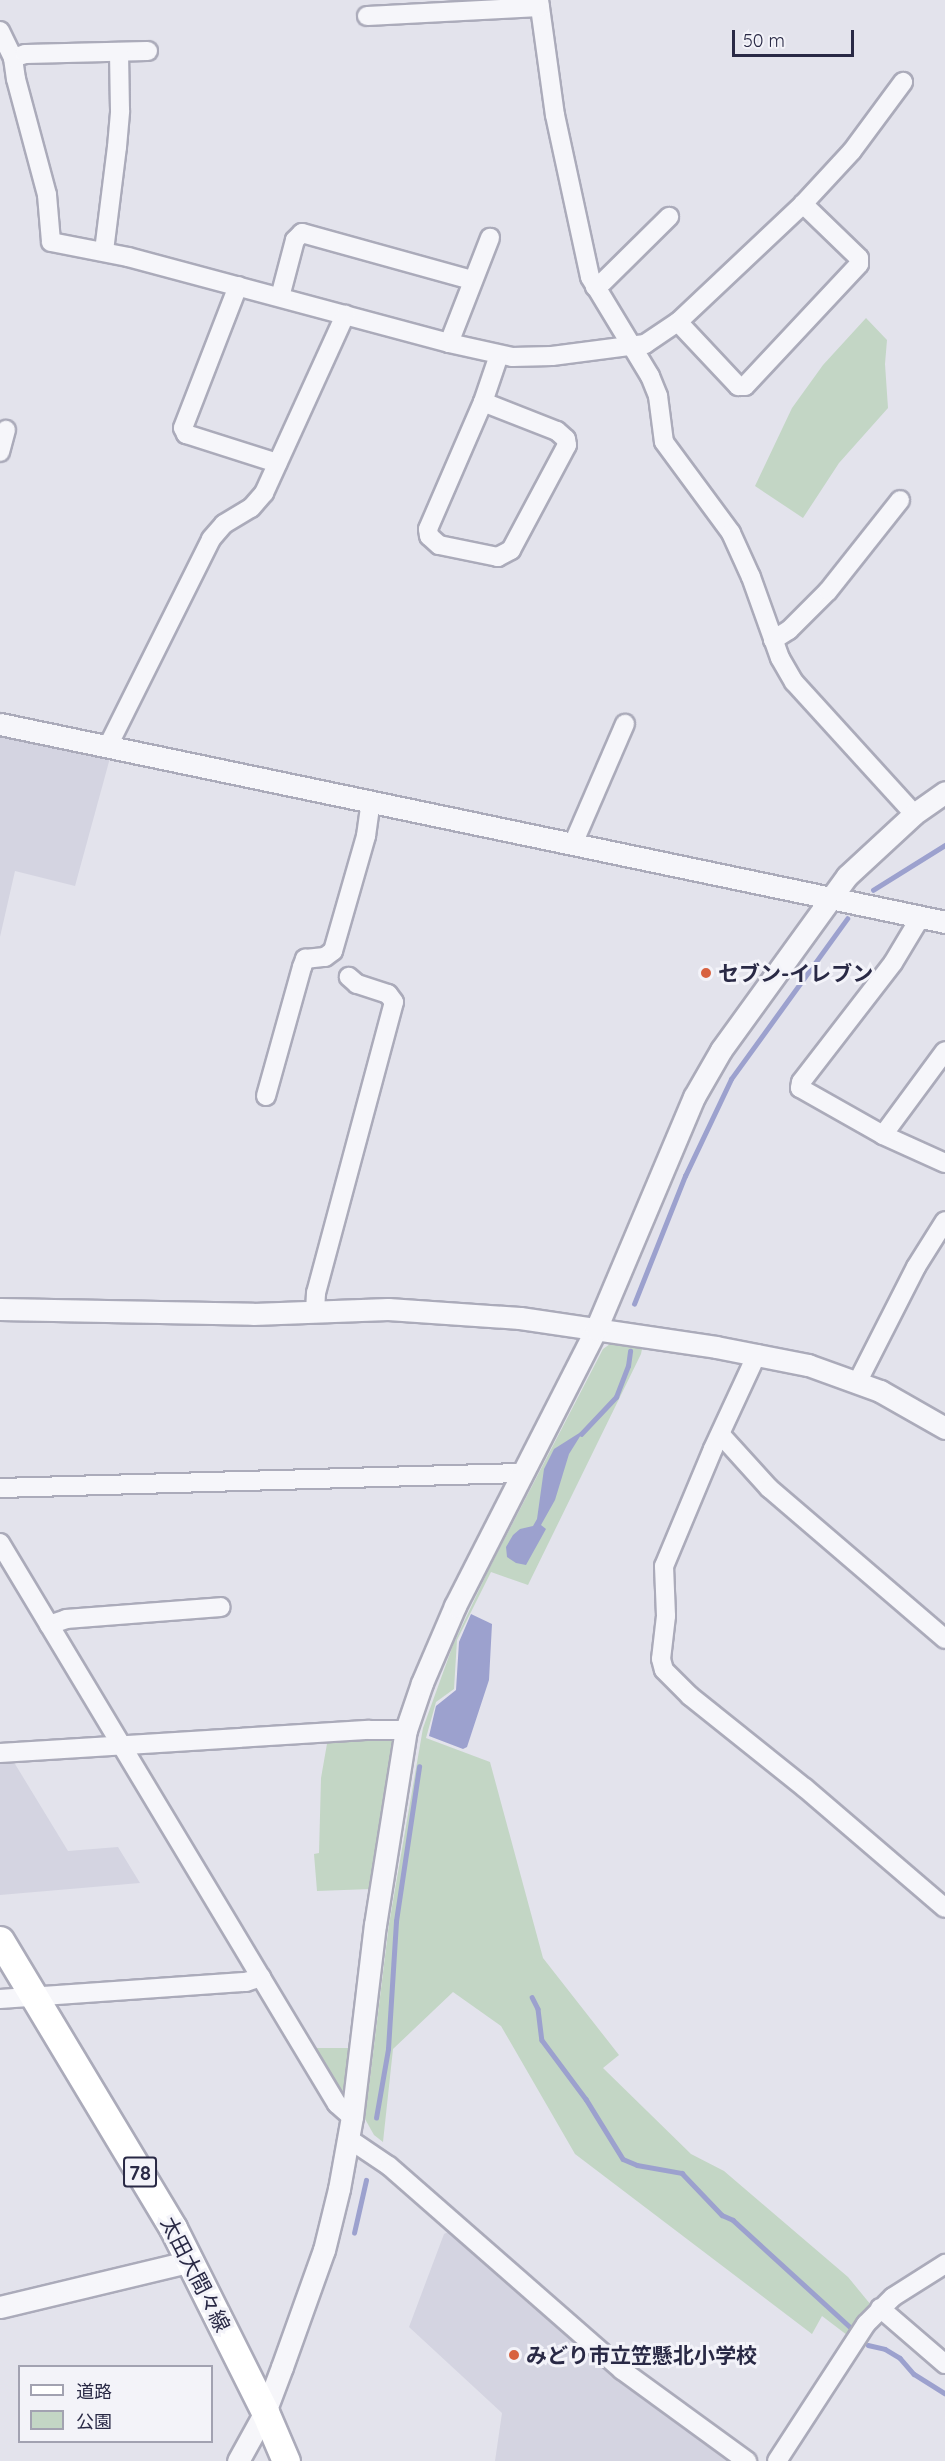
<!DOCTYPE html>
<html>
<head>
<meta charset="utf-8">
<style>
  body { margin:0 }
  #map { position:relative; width:945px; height:2461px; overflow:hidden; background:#e3e3ec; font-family:Quicksand,"Noto Sans JP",sans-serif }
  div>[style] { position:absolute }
  .built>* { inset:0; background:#d4d4e1 }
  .green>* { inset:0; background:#c3d6c5 }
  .water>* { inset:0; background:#9ca1ce }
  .stream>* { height:4.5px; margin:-2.25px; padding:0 2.25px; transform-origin:2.25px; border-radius:2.25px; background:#9ca1ce }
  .roads { filter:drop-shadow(2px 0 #ababba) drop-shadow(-2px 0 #ababba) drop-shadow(0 2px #ababba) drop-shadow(0 -2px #ababba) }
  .minor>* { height:18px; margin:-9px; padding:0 9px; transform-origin:9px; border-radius:9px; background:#f6f6fa }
  .tertiary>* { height:21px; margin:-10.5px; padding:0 10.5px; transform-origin:10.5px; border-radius:10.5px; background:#f6f6fa }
  .primary>* { height:27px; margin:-13.5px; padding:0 13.5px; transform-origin:13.5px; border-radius:13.5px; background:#fff }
  .dots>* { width:16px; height:16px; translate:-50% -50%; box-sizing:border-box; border:3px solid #f3f3f9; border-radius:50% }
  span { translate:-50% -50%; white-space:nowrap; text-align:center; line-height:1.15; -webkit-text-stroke:6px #f3f3f9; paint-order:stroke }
  .shield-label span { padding:2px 4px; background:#f3f3f9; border:2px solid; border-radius:4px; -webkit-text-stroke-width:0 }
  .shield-label { font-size:20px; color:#292945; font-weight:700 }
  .poi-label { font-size:21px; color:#292945; font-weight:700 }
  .left { translate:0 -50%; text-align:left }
  .street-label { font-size:21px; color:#292945 }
  .legend { position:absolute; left:18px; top:2365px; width:195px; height:78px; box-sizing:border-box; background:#f3f3f9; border:2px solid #a2a2b1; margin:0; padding:8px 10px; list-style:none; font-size:18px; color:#292945 }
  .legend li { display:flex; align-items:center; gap:12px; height:30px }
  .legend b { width:30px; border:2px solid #a2a2b1 }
  .scale { position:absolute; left:732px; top:30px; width:122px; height:27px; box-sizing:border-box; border:3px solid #292945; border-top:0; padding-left:8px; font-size:18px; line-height:21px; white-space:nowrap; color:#292945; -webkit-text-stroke:4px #f3f3f9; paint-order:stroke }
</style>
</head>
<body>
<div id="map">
  <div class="built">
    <div style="clip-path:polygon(0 736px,110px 758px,75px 886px,15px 871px,0 937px)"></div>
    <div style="clip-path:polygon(12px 1759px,68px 1851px,118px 1847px,140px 1883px,0 1895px,0 1760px)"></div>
    <div style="clip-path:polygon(448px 2232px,622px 2383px,729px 2461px,495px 2461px,502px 2413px,409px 2327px,444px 2234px)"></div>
  </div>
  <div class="green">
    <div style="clip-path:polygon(866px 318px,887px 340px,885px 364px,888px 408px,839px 463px,803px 518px,755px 486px,792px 408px,823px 365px)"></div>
    <div style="clip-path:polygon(610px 1344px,642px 1349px,641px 1354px,528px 1585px,491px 1572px,457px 1640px,454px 1689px,436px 1702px,426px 1738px,490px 1762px,543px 1958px,619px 2055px,603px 2068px,691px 2154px,724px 2171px,848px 2277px,871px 2305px,847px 2335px,822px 2316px,812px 2334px,575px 2154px,501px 2026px,453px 1992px,393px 2049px,383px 2142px,374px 2135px,365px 2119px,389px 1924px,423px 1728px,453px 1645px,488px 1571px,603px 1349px)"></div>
    <div style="clip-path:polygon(391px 1735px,397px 1742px,371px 1889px,317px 1891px,314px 1854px,319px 1853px,321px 1778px,328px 1738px)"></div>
    <div style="clip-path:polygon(311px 2048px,352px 2048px,345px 2098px,342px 2098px)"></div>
  </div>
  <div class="water">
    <div style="clip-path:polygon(584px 1430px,569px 1454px,555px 1500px,541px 1525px,546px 1529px,526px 1565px,516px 1563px,507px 1557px,506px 1547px,513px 1535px,520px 1529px,533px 1526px,537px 1519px,544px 1469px,554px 1449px)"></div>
    <div style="clip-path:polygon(471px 1614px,492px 1624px,489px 1680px,467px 1747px,463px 1749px,429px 1736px,436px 1706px,456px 1690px,459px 1642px)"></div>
  </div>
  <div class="stream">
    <div style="left:873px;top:890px;width:85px;rotate:-32deg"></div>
    <div style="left:634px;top:1304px;width:138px;rotate:-68.3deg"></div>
    <div style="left:685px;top:1176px;width:107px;rotate:-64.6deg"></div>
    <div style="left:731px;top:1079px;width:198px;rotate:-54.1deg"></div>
    <div style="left:581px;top:1434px;width:51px;rotate:-46.6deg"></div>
    <div style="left:616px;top:1397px;width:33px;rotate:-69deg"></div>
    <div style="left:628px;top:1366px;width:15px;rotate:-82deg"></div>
    <div style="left:532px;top:1997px;width:13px;rotate:63deg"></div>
    <div style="left:538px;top:2009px;width:31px;rotate:83deg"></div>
    <div style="left:542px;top:2040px;width:74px;rotate:53.3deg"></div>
    <div style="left:586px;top:2099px;width:70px;rotate:58.3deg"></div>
    <div style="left:623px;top:2159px;width:15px;rotate:23deg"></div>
    <div style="left:637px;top:2165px;width:46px;rotate:10.1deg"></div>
    <div style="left:682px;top:2173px;width:58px;rotate:46.4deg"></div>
    <div style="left:722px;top:2215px;width:12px;rotate:24deg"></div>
    <div style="left:733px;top:2220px;width:159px;rotate:42.4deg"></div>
    <div style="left:376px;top:2118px;width:70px;rotate:-80.1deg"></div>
    <div style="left:388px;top:2049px;width:128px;rotate:-86.4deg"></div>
    <div style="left:396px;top:1921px;width:156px;rotate:-81.5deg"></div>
    <div style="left:354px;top:2233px;width:54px;rotate:-77.2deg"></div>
    <div style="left:868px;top:2345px;width:17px;rotate:13deg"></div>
    <div style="left:885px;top:2349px;width:17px;rotate:31deg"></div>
    <div style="left:900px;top:2358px;width:21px;rotate:49deg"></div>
    <div style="left:914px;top:2374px;width:36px;rotate:32deg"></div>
  </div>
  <div class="roads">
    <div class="minor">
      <div style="left:539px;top:0;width:116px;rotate:82.1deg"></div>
      <div style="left:555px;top:115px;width:166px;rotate:77.8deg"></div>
      <div style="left:590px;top:277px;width:116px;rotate:58.8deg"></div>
      <div style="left:650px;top:376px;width:22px;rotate:68deg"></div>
      <div style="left:658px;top:396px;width:46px;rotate:82.6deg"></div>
      <div style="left:664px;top:442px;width:113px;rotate:53.6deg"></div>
      <div style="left:731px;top:533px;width:48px;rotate:65.6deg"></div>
      <div style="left:751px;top:577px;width:86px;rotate:70.3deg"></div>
      <div style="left:780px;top:658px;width:28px;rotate:60deg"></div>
      <div style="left:794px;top:682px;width:178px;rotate:47.7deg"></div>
      <div style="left:367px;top:16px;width:173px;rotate:-3deg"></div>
      <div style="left:0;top:31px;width:30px;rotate:64deg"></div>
      <div style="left:13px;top:58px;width:21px;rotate:82deg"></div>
      <div style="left:16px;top:79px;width:120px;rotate:75deg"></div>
      <div style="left:47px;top:195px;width:47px;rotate:85.1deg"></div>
      <div style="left:51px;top:242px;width:78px;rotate:11deg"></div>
      <div style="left:128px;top:257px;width:332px;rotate:15deg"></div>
      <div style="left:449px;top:343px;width:65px;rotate:12.5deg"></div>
      <div style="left:512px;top:357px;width:40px;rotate:-1.4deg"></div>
      <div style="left:552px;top:356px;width:94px;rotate:-7.4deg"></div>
      <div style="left:645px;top:344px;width:40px;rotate:-34deg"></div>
      <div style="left:678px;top:322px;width:172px;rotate:-43.3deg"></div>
      <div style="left:803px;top:204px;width:72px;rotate:-47.2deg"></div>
      <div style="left:852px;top:151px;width:86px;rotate:-53.5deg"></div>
      <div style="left:13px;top:58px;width:13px;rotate:-18deg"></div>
      <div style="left:25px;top:54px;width:123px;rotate:-1.4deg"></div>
      <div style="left:104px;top:251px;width:105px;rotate:-82.9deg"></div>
      <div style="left:117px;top:147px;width:37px;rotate:-85deg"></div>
      <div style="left:120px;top:110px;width:58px;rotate:-91deg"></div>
      <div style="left:238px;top:286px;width:152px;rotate:111.2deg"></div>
      <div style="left:183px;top:428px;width:7px;rotate:63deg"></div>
      <div style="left:186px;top:434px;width:96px;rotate:17.7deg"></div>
      <div style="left:595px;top:287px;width:9px;rotate:-32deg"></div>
      <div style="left:603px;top:282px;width:93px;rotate:-44.6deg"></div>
      <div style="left:280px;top:297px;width:59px;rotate:-75.3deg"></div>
      <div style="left:295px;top:240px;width:10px;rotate:-45deg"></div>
      <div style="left:302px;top:233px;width:176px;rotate:15.5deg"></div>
      <div style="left:678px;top:322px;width:88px;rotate:46.8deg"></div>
      <div style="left:738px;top:386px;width:7px"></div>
      <div style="left:745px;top:386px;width:167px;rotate:-46.9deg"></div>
      <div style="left:859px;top:264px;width:6px;rotate:-90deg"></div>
      <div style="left:859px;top:258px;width:78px;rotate:-136deg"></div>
      <div style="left:449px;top:343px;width:113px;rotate:-68.7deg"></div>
      <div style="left:483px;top:402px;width:79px;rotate:21.4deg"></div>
      <div style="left:557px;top:431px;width:12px;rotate:42deg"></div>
      <div style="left:566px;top:439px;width:6px;rotate:81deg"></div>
      <div style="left:567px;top:445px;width:119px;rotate:118.1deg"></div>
      <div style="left:511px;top:550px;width:15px;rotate:152deg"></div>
      <div style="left:498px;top:557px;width:60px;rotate:-168.5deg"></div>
      <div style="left:439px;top:545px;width:13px;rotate:-138deg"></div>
      <div style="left:429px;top:536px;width:7px;rotate:-98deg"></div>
      <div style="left:428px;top:529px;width:138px;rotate:-66.6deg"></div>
      <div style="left:483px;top:402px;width:50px;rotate:-71.2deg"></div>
      <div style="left:0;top:452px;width:23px;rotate:-75deg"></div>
      <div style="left:773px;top:640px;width:19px;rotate:-32deg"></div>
      <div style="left:789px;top:630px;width:55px;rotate:-45deg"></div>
      <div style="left:828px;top:591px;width:116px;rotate:-51.6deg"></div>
      <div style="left:108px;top:746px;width:231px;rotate:-63.5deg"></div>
      <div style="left:211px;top:539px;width:20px;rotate:-49deg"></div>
      <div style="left:224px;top:524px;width:31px;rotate:-31deg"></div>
      <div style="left:251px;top:508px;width:20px;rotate:-49deg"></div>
      <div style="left:264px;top:493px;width:196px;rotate:-65.5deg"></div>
      <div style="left:573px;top:844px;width:131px;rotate:-66.6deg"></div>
      <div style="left:920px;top:918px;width:52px;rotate:121deg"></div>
      <div style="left:893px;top:963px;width:150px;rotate:127.7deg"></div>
      <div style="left:801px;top:1082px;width:6px;rotate:99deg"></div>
      <div style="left:800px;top:1088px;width:95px;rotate:29.5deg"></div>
      <div style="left:883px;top:1135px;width:68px;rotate:24.3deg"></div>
      <div style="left:266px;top:1096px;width:134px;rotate:-74.4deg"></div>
      <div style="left:302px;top:967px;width:9px;rotate:-69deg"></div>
      <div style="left:305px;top:959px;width:20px;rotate:-6deg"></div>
      <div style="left:325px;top:957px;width:10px;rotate:-37deg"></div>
      <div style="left:333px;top:951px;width:120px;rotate:-74deg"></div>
      <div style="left:366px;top:836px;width:35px;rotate:-82deg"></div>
      <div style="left:883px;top:1135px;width:104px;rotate:-53.6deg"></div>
      <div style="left:315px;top:1312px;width:19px;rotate:-87deg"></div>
      <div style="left:316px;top:1293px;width:301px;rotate:-75deg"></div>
      <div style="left:394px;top:1002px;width:10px;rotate:-127deg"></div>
      <div style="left:388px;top:994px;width:33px;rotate:-162deg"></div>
      <div style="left:357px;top:984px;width:11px;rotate:-139deg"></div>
      <div style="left:757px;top:1354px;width:105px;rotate:114.9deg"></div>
      <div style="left:713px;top:1449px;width:127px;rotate:112.7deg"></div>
      <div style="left:664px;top:1566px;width:50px;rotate:87.7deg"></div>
      <div style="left:666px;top:1616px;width:43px;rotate:96.6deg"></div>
      <div style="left:661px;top:1659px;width:11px;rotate:75deg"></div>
      <div style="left:664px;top:1670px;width:37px;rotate:45deg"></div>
      <div style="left:690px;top:1696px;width:147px;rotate:38.7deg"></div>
      <div style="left:805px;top:1788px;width:184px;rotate:40.6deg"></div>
      <div style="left:858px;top:1381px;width:128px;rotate:-63deg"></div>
      <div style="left:916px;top:1267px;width:54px;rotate:-57.8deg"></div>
      <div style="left:721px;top:1435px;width:72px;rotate:47.8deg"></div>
      <div style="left:769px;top:1488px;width:232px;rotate:40.6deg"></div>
      <div style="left:0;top:1488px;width:521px;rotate:-1.65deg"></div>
      <div style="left:0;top:1543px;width:654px;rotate:59.01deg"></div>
      <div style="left:337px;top:2104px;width:20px;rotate:41deg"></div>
      <div style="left:49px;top:1625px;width:18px;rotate:-19deg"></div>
      <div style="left:66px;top:1619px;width:155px;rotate:-4.4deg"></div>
      <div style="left:0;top:1753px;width:370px;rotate:-3.6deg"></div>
      <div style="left:369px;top:1730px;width:37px"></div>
      <div style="left:0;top:1999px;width:247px;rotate:-4deg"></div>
      <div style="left:246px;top:1982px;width:16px;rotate:-18deg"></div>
      <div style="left:349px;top:2139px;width:48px;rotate:34deg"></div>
      <div style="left:389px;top:2166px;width:310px;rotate:41.2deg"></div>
      <div style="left:622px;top:2370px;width:155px;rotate:36.1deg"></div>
      <div style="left:880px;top:2308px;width:86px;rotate:40.7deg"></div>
      <div style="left:777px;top:2461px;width:163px;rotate:-57deg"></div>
      <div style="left:866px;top:2324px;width:38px;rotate:-45deg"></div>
      <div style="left:893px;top:2297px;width:62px;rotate:-32.4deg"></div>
    </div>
    <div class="tertiary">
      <div style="left:0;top:724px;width:966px;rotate:11.83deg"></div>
      <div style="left:0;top:1309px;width:253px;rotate:1.1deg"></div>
      <div style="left:253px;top:1314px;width:135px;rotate:-2.1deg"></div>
      <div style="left:388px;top:1309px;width:132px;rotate:3.9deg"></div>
      <div style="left:520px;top:1318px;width:198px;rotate:8.4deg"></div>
      <div style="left:716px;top:1347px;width:94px;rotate:11.1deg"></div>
      <div style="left:808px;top:1365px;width:77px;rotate:19.9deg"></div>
      <div style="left:880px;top:1391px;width:75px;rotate:29.6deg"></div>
      <div style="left:0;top:2307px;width:196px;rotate:-13.5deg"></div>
      <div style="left:238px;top:2461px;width:56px;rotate:-61.1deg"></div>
      <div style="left:265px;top:2412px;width:48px;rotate:-69.3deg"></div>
      <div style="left:282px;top:2367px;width:124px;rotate:-70.3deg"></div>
      <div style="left:324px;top:2250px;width:63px;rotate:-76.2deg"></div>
      <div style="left:339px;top:2189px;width:73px;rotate:-79.8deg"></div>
      <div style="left:352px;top:2117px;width:193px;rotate:-83.2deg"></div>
      <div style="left:375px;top:1925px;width:197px;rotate:-81deg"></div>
      <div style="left:406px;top:1730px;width:50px;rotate:-71.2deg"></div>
      <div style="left:422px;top:1683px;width:84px;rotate:-66.8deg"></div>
      <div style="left:455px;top:1606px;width:311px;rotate:-63deg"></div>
      <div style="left:596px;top:1329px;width:252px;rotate:-67.1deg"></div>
      <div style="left:694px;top:1097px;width:54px;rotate:-60.1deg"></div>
      <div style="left:721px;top:1050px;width:215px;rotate:-54.1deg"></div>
      <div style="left:847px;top:876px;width:91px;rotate:-42.8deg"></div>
      <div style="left:914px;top:814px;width:38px;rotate:-35deg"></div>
    </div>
    <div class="primary">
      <div style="left:0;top:1940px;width:336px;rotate:59deg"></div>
      <div style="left:173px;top:2228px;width:206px;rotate:63.4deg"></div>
      <div style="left:265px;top:2412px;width:53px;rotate:66.8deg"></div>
    </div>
  </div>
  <div class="dots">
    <div style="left:706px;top:973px;background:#d86240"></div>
    <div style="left:514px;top:2355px;background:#d86240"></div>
  </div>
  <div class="shield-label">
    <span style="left:140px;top:2172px">78</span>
  </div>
  <div class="poi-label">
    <span class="left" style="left:718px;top:973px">セブン-イレブン</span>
    <span class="left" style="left:526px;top:2355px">みどり市立笠懸北小学校</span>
  </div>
  <div class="street-label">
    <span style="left:196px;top:2274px;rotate:63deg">太田大間々線</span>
  </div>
  <ul class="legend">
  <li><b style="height:8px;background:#fff"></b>道路</li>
  <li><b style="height:16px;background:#c3d6c5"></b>公園</li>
  </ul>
  <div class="scale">50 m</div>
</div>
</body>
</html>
